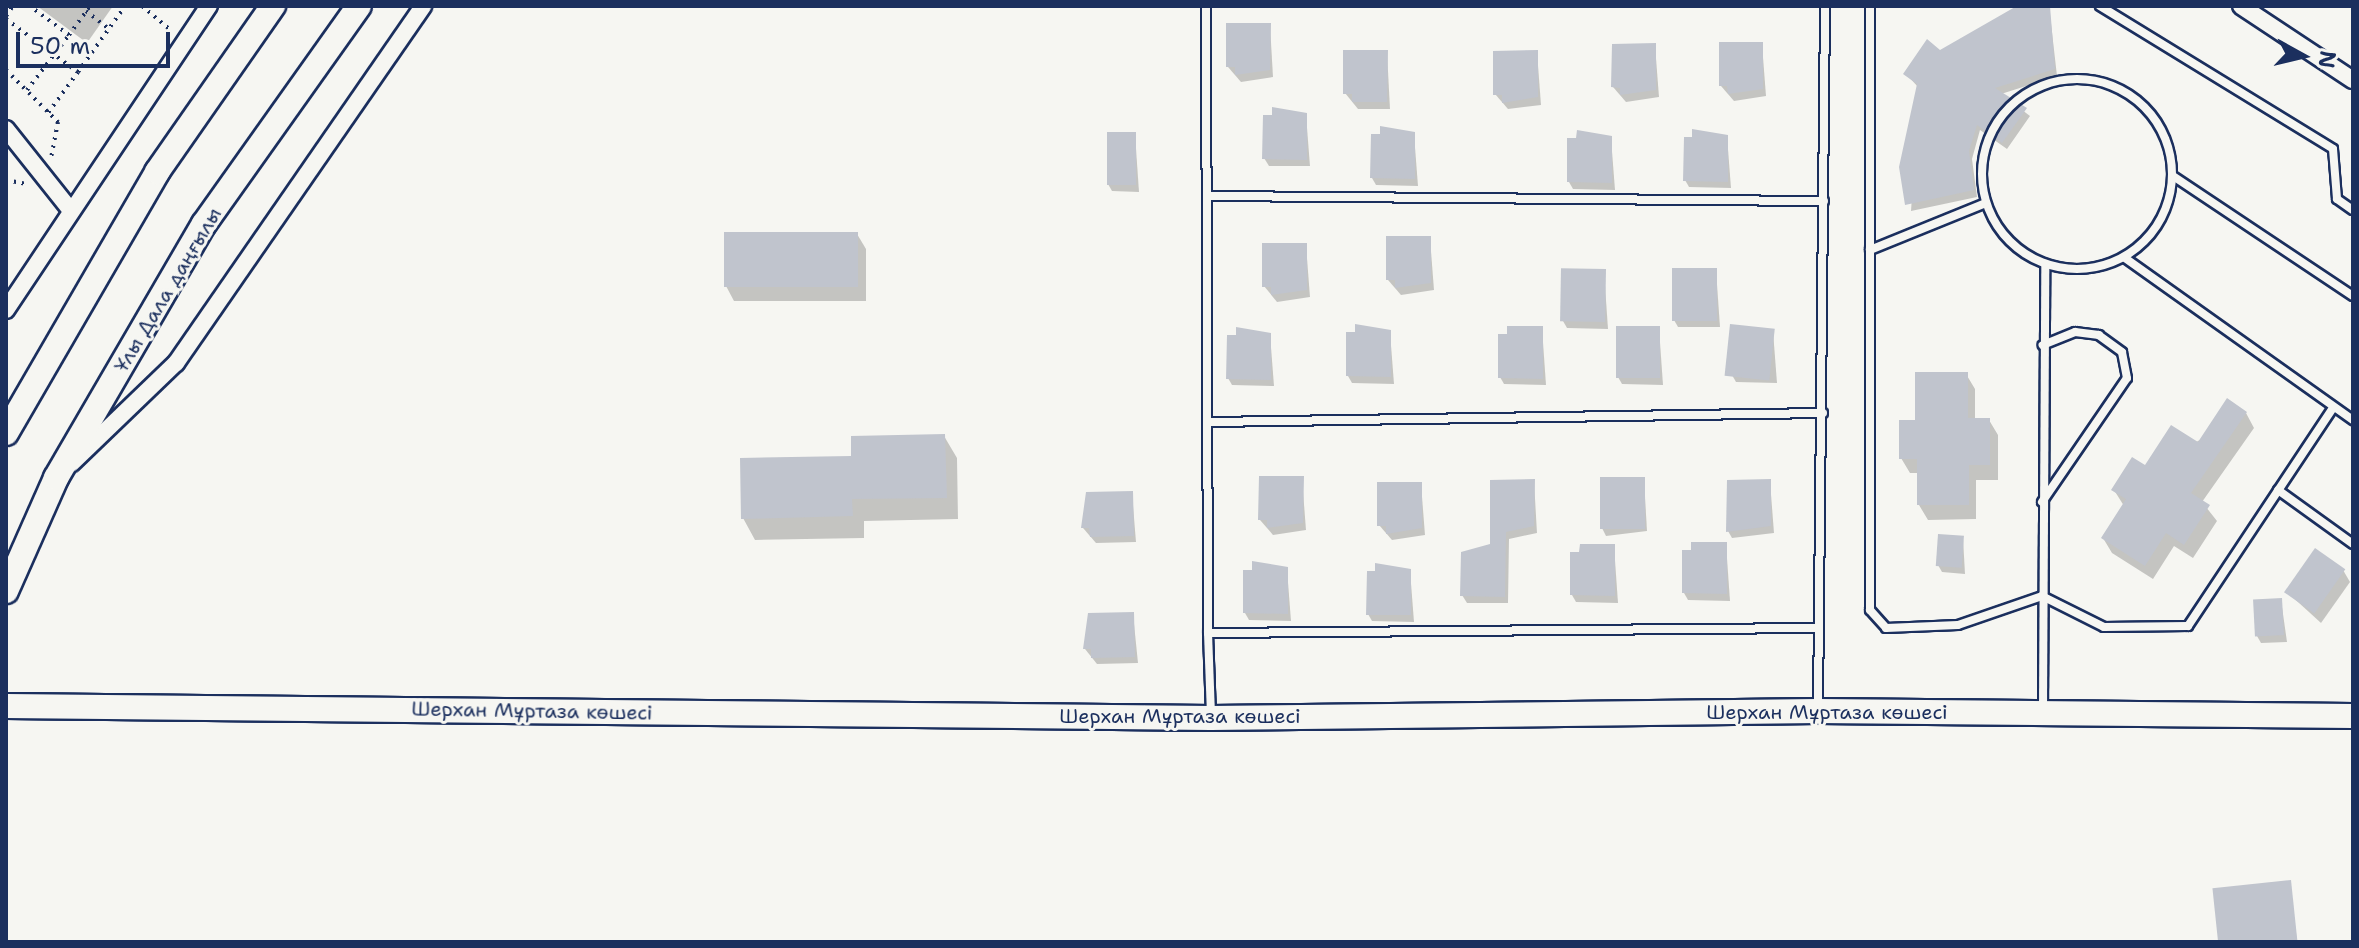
<!DOCTYPE html>
<html>
<head>
<meta charset="utf-8">
<style>
  body { margin:0 }
  #map { position:relative; width:2359px; height:948px; overflow:hidden; background:#f6f6f2; font-family:"Shantell Sans",sans-serif }
  div>[style] { position:absolute }
  .shadow>* { inset:0; background:#0003 }
  .building>* { inset:0; background:#c0c4cd; transform-origin:0 0 }
  .path>* { height:4px; margin-top:-2px; transform-origin:0; background:repeating-linear-gradient(90deg,#1b2f5e 0 2px,transparent 0 8px) }
  .roads { filter:drop-shadow(2px 0 #1b2f5e) drop-shadow(-2px 0 #1b2f5e) drop-shadow(0 2px #1b2f5e) drop-shadow(0 -2px #1b2f5e) }
  .lane>* { height:8px; margin:-4px; padding:0 4px; transform-origin:4px; border-radius:4px; background:#f6f6f2 }
  .lane>.ring { margin:-4px; padding:0; box-sizing:content-box; background:none; border:8px solid #f6f6f2; border-radius:50% }
  .street>* { height:16px; margin:-8px; padding:0 8px; transform-origin:8px; border-radius:8px; background:#f6f6f2 }
  .secondary>* { height:24px; margin:-12px; padding:0 12px; transform-origin:12px; border-radius:12px; background:#f6f6f2 }
  span { translate:-50% -50%; white-space:nowrap; text-align:center; line-height:1.15; -webkit-text-stroke:6px #f6f6f2; paint-order:stroke }
  .street-label { font-size:20px; color:#1b2f5e }
  .frame { position:absolute; inset:0; border:8px solid #1b2f5e; pointer-events:none }
  .north { position:absolute; left:2263px; top:16px; width:80px; height:80px; -webkit-text-stroke:6px #f6f6f2; paint-order:stroke; rotate:98deg; font-size:22px; font-weight:700; line-height:32px; text-align:center; color:#1b2f5e }
  .north::after { content:''; display:block; margin:auto; width:28px; height:36px; background:#1b2f5e; clip-path:polygon(50% 0,100% 100%,50% 72%,0 100%) }
  .scale { position:absolute; left:16px; top:32px; width:154px; height:36px; box-sizing:border-box; border:4px solid #1b2f5e; border-top:0; padding-left:10px; font-size:24px; line-height:28px; white-space:nowrap; color:#1b2f5e; -webkit-text-stroke:6px #f6f6f2; paint-order:stroke }
</style>
</head>
<body>
<div id="map">
  <div class="shadow">
    <div style="clip-path:polygon(37px 6px,113px 6px,87px 43px)"></div>
    <div style="clip-path:polygon(2049px 6px,2057px 76px,2001px 94px,2030px 116px,2007px 149px,1980px 130px,1972px 159px,1977px 197px,1911px 211px,1919px 88px,1906px 74px,2016px 8px)"></div>
    <div style="clip-path:polygon(1270px 25px,1273px 77px,1241px 82px,1228px 67px)"></div>
    <div style="clip-path:polygon(1762px 44px,1766px 96px,1734px 101px,1721px 86px)"></div>
    <div style="clip-path:polygon(1655px 45px,1659px 97px,1626px 102px,1613px 87px)"></div>
    <div style="clip-path:polygon(1387px 52px,1390px 109px,1358px 109px,1345px 93px)"></div>
    <div style="clip-path:polygon(1537px 52px,1541px 105px,1508px 109px,1495px 94px)"></div>
    <div style="clip-path:polygon(1306px 115px,1310px 166px,1269px 166px,1264px 158px)"></div>
    <div style="clip-path:polygon(1135px 134px,1139px 192px,1112px 191px,1108px 184px)"></div>
    <div style="clip-path:polygon(1414px 134px,1418px 186px,1376px 185px,1372px 178px)"></div>
    <div style="clip-path:polygon(1727px 136px,1731px 188px,1689px 187px,1685px 180px)"></div>
    <div style="clip-path:polygon(1611px 138px,1615px 190px,1573px 189px,1569px 182px)"></div>
    <div style="clip-path:polygon(857px 234px,866px 249px,866px 301px,734px 301px,726px 286px)"></div>
    <div style="clip-path:polygon(1430px 238px,1434px 290px,1401px 295px,1388px 280px)"></div>
    <div style="clip-path:polygon(1306px 245px,1310px 297px,1277px 302px,1264px 286px)"></div>
    <div style="clip-path:polygon(1716px 270px,1720px 327px,1678px 327px,1674px 320px)"></div>
    <div style="clip-path:polygon(1604px 271px,1608px 329px,1567px 328px,1563px 321px)"></div>
    <div style="clip-path:polygon(1542px 328px,1546px 385px,1504px 384px,1500px 377px)"></div>
    <div style="clip-path:polygon(1659px 328px,1663px 385px,1622px 384px,1618px 377px)"></div>
    <div style="clip-path:polygon(1773px 331px,1777px 383px,1736px 382px,1732px 375px)"></div>
    <div style="clip-path:polygon(1390px 332px,1394px 384px,1352px 383px,1348px 376px)"></div>
    <div style="clip-path:polygon(1270px 334px,1274px 386px,1232px 385px,1228px 378px)"></div>
    <div style="clip-path:polygon(1966px 374px,1975px 389px,1975px 420px,1989px 420px,1998px 435px,1998px 480px,1976px 480px,1976px 519px,1928px 520px,1919px 505px,1919px 473px,1910px 473px,1901px 458px,1917px 422px)"></div>
    <div style="clip-path:polygon(2246px 413px,2254px 428px,2202px 502px,2217px 521px,2193px 558px,2174px 546px,2153px 579px,2112px 553px,2103px 538px,2124px 506px,2114px 490px)"></div>
    <div style="clip-path:polygon(944px 436px,957px 458px,958px 519px,864px 521px,864px 538px,755px 540px,743px 518px,853px 457px)"></div>
    <div style="clip-path:polygon(1302px 478px,1306px 530px,1273px 535px,1260px 520px)"></div>
    <div style="clip-path:polygon(1644px 479px,1647px 531px,1606px 536px,1602px 528px)"></div>
    <div style="clip-path:polygon(1534px 481px,1537px 533px,1509px 539px,1508px 603px,1467px 603px,1462px 595px)"></div>
    <div style="clip-path:polygon(1770px 481px,1774px 533px,1732px 538px,1728px 531px)"></div>
    <div style="clip-path:polygon(1421px 484px,1425px 535px,1392px 540px,1379px 525px)"></div>
    <div style="clip-path:polygon(1132px 493px,1136px 542px,1096px 543px,1083px 528px,1087px 494px)"></div>
    <div style="clip-path:polygon(1963px 538px,1965px 574px,1942px 572px,1938px 565px)"></div>
    <div style="clip-path:polygon(1726px 544px,1730px 601px,1688px 600px,1684px 593px)"></div>
    <div style="clip-path:polygon(1614px 546px,1618px 603px,1576px 602px,1572px 595px)"></div>
    <div style="clip-path:polygon(1287px 569px,1291px 621px,1249px 620px,1245px 613px)"></div>
    <div style="clip-path:polygon(1410px 570px,1414px 622px,1372px 621px,1368px 614px)"></div>
    <div style="clip-path:polygon(2343px 570px,2350px 582px,2321px 623px,2287px 592px)"></div>
    <div style="clip-path:polygon(2281px 600px,2287px 642px,2261px 643px,2257px 636px)"></div>
    <div style="clip-path:polygon(1133px 614px,1138px 663px,1097px 664px,1085px 649px)"></div>
    <div style="clip-path:polygon(2290px 882px,2297px 942px,2216px 942px)"></div>
  </div>
  <div class="building">
    <div style="clip-path:polygon(2050px 6px,2055px 69px,1995px 88px,2027px 108px,2002px 143px,1977px 125px,1969px 151px,1974px 190px,1905px 205px,1899px 167px,1917px 84px,1903px 74px,1927px 39px,1940px 50px,2015px 7px)"></div>
    <div style="clip-path:polygon(1226px 23px,1271px 23px,1270px 70px,1235px 75px,1235px 67px,1226px 67px)"></div>
    <div style="clip-path:polygon(1719px 42px,1763px 42px,1763px 89px,1728px 94px,1727px 86px,1719px 86px)"></div>
    <div style="clip-path:polygon(1656px 43px,1656px 90px,1620px 95px,1620px 88px,1611px 87px,1612px 44px)"></div>
    <div style="clip-path:polygon(1343px 50px,1388px 50px,1387px 102px,1352px 102px,1352px 94px,1343px 94px)"></div>
    <div style="clip-path:polygon(1538px 50px,1538px 97px,1502px 103px,1502px 95px,1493px 95px,1493px 51px)"></div>
    <div style="clip-path:polygon(1272px 107px,1307px 113px,1307px 160px,1262px 159px,1263px 115px,1272px 115px)"></div>
    <div style="clip-path:polygon(1380px 126px,1415px 132px,1415px 179px,1370px 178px,1371px 134px,1380px 134px)"></div>
    <div style="clip-path:polygon(1692px 129px,1728px 135px,1728px 182px,1683px 181px,1684px 137px,1692px 137px)"></div>
    <div style="clip-path:polygon(1577px 130px,1612px 136px,1612px 183px,1567px 182px,1567px 138px,1576px 138px)"></div>
    <div style="left:1107px;top:132px;width:29px;height:53px"></div>
    <div style="left:724px;top:232px;width:134px;height:55px"></div>
    <div style="clip-path:polygon(1386px 236px,1431px 236px,1431px 283px,1395px 288px,1395px 280px,1386px 280px)"></div>
    <div style="clip-path:polygon(1262px 243px,1307px 243px,1307px 290px,1271px 295px,1271px 287px,1262px 287px)"></div>
    <div style="left:1717px;top:268px;width:53px;height:45px;rotate:90deg"></div>
    <div style="left:1606px;top:269px;width:53px;height:45px;rotate:91deg"></div>
    <div style="clip-path:polygon(1355px 324px,1391px 330px,1391px 377px,1346px 376px,1346px 332px,1355px 332px)"></div>
    <div style="left:1730px;top:324px;width:45px;height:52px;rotate:6deg"></div>
    <div style="clip-path:polygon(1507px 326px,1543px 326px,1543px 379px,1498px 378px,1498px 334px,1507px 334px)"></div>
    <div style="left:1616px;top:326px;width:44px;height:52px"></div>
    <div style="clip-path:polygon(1236px 327px,1271px 333px,1271px 380px,1226px 379px,1227px 335px,1236px 335px)"></div>
    <div style="clip-path:polygon(1915px 372px,1968px 372px,1968px 418px,1990px 418px,1990px 465px,1969px 465px,1969px 505px,1917px 505px,1917px 459px,1899px 459px,1899px 420px,1915px 420px)"></div>
    <div style="clip-path:polygon(2227px 398px,2247px 412px,2191px 493px,2210px 505px,2184px 545px,2166px 533px,2145px 566px,2101px 538px,2126px 499px,2111px 490px,2132px 457px,2145px 465px,2171px 425px,2198px 442px)"></div>
    <div style="clip-path:polygon(945px 434px,947px 498px,852px 499px,853px 516px,741px 519px,740px 458px,851px 456px,851px 436px)"></div>
    <div style="clip-path:polygon(1259px 476px,1304px 476px,1303px 523px,1267px 528px,1267px 520px,1258px 520px)"></div>
    <div style="left:1600px;top:477px;width:45px;height:52px"></div>
    <div style="clip-path:polygon(1535px 479px,1534px 526px,1506px 532px,1505px 597px,1460px 596px,1461px 552px,1490px 544px,1490px 480px)"></div>
    <div style="clip-path:polygon(1771px 479px,1771px 526px,1726px 532px,1727px 480px)"></div>
    <div style="clip-path:polygon(1377px 482px,1422px 482px,1422px 528px,1386px 534px,1386px 526px,1377px 526px)"></div>
    <div style="clip-path:polygon(1133px 491px,1134px 536px,1090px 537px,1089px 528px,1081px 528px,1086px 492px)"></div>
    <div style="left:1938px;top:534px;width:26px;height:32px;rotate:4deg"></div>
    <div style="clip-path:polygon(1691px 542px,1727px 542px,1727px 594px,1682px 593px,1682px 550px,1691px 550px)"></div>
    <div style="clip-path:polygon(1580px 544px,1615px 544px,1615px 596px,1570px 595px,1570px 552px,1579px 552px)"></div>
    <div style="left:2315px;top:548px;width:37px;height:54px;rotate:35deg"></div>
    <div style="clip-path:polygon(1252px 561px,1288px 567px,1288px 614px,1243px 613px,1243px 570px,1252px 570px)"></div>
    <div style="clip-path:polygon(1375px 563px,1411px 569px,1411px 615px,1366px 615px,1367px 571px,1375px 571px)"></div>
    <div style="left:2282px;top:598px;width:37px;height:29px;rotate:87deg"></div>
    <div style="clip-path:polygon(1134px 612px,1135px 657px,1091px 658px,1091px 649px,1083px 649px,1088px 613px)"></div>
    <div style="left:2291px;top:880px;width:62px;height:79px;rotate:84deg"></div>
  </div>
  <div class="path">
    <div style="left:142px;top:6px;width:38px;rotate:40deg"></div>
    <div style="left:86px;top:11px;width:29px;rotate:38deg"></div>
    <div style="left:6px;top:16px;width:12px;rotate:-55deg"></div>
    <div style="left:6px;top:19px;width:89px;rotate:36.4deg"></div>
    <div style="left:78px;top:72px;width:51px;rotate:126.2deg"></div>
    <div style="left:69px;top:35px;width:36px;rotate:-54deg"></div>
    <div style="left:6px;top:70px;width:74px;rotate:45deg"></div>
    <div style="left:58px;top:122px;width:37px;rotate:101deg"></div>
    <div style="left:78px;top:72px;width:81px;rotate:-54.5deg"></div>
    <div style="left:27px;top:90px;width:69px;rotate:-52.6deg"></div>
    <div style="left:69px;top:35px;width:49px;rotate:-143.4deg"></div>
    <div style="left:6px;top:180px;width:21px;rotate:11deg"></div>
  </div>
  <div class="roads">
    <div class="lane">
      <div style="left:1206px;top:6px;width:627px;rotate:89.82deg"></div>
      <div style="left:1208px;top:633px;width:610px;rotate:-0.47deg"></div>
      <div style="left:1870px;top:6px;width:604px;rotate:90deg"></div>
      <div style="left:1870px;top:610px;width:24px;rotate:48deg"></div>
      <div style="left:1886px;top:628px;width:72px;rotate:-2.4deg"></div>
      <div style="left:1958px;top:625px;width:89px;rotate:-19deg"></div>
      <div style="left:2042px;top:596px;width:69px;rotate:26.6deg"></div>
      <div style="left:2104px;top:627px;width:84px;rotate:-0.7deg"></div>
      <div style="left:2188px;top:626px;width:260px;rotate:-56.4deg"></div>
      <div style="left:2100px;top:6px;width:273px;rotate:31.5deg"></div>
      <div style="left:2333px;top:149px;width:50px;rotate:85.4deg"></div>
      <div style="left:2337px;top:199px;width:19px;rotate:35deg"></div>
      <div class="ring" style="left:1982px;top:79px;width:182px;height:182px"></div>
      <div style="left:2173px;top:176px;width:216px;rotate:33.7deg"></div>
      <div style="left:1210px;top:196px;width:614px;rotate:0.47deg"></div>
      <div style="left:1870px;top:250px;width:125px;rotate:-22.1deg"></div>
      <div style="left:2125px;top:258px;width:280px;rotate:35.4deg"></div>
      <div style="left:1210px;top:422px;width:613px;rotate:-0.84deg"></div>
      <div style="left:2278px;top:490px;width:92px;rotate:35.8deg"></div>
      <div style="left:2042px;top:502px;width:150px;rotate:-55.6deg"></div>
      <div style="left:2127px;top:378px;width:26px;rotate:-101deg"></div>
      <div style="left:2122px;top:352px;width:29px;rotate:-144deg"></div>
      <div style="left:2099px;top:335px;width:24px;rotate:-173deg"></div>
      <div style="left:2075px;top:332px;width:35px;rotate:158deg"></div>
      <div style="left:1208px;top:633px;width:83px;rotate:87.9deg"></div>
      <div style="left:1818px;top:709px;width:703px;rotate:-89.43deg"></div>
      <div style="left:2043px;top:709px;width:443px;rotate:-89.7deg"></div>
    </div>
    <div class="street">
      <div style="left:2241px;top:6px;width:134px;rotate:33.5deg"></div>
      <div style="left:6px;top:129px;width:100px;rotate:51.5deg"></div>
      <div style="left:6px;top:310px;width:366px;rotate:-56.3deg"></div>
      <div style="left:72px;top:463px;width:144px;rotate:-43.9deg"></div>
      <div style="left:176px;top:363px;width:434px;rotate:-55.3deg"></div>
    </div>
    <div class="secondary">
      <div style="left:6px;top:433px;width:302px;rotate:-59.9deg"></div>
      <div style="left:157px;top:172px;width:203px;rotate:-55.1deg"></div>
      <div style="left:6px;top:591px;width:124px;rotate:-66.1deg"></div>
      <div style="left:56px;top:478px;width:294px;rotate:-59.8deg"></div>
      <div style="left:204px;top:224px;width:267px;rotate:-54.6deg"></div>
      <div style="left:6px;top:706px;width:1205px;rotate:0.57deg"></div>
      <div style="left:1211px;top:718px;width:607px;rotate:-0.66deg"></div>
      <div style="left:1818px;top:711px;width:535px;rotate:0.54deg"></div>
    </div>
  </div>
  <div class="street-label">
    <span style="left:168px;top:290px;rotate:-59deg">Ұлы Дала даңғылы</span>
    <span style="left:532px;top:711px;rotate:1deg">Шерхан Мұртаза көшесі</span>
    <span style="left:1827px;top:712px">Шерхан Мұртаза көшесі</span>
    <span style="left:1180px;top:716px">Шерхан Мұртаза көшесі</span>
  </div>
  <div class="frame"></div>
  <div class="north">N</div>
  <div class="scale">50 m</div>
</div>
</body>
</html>
